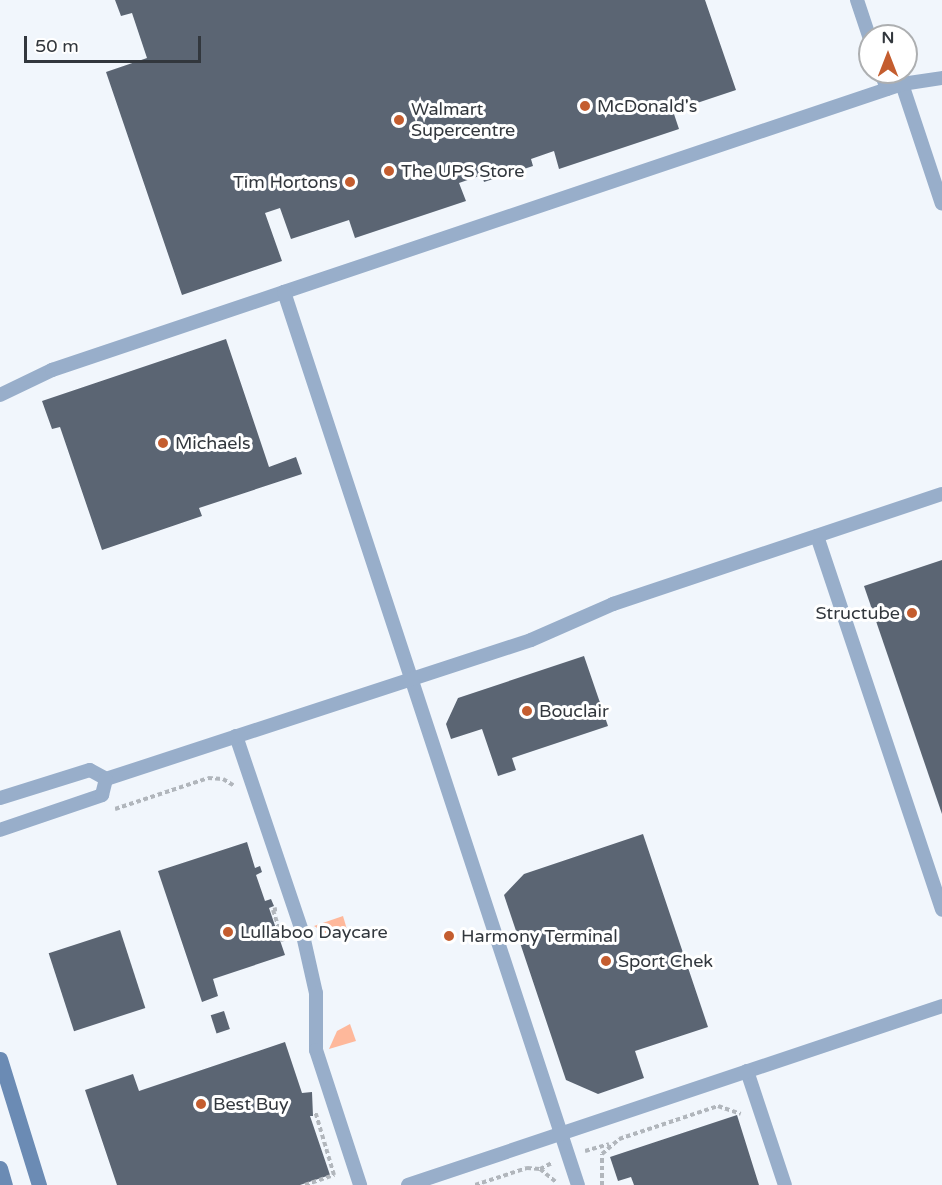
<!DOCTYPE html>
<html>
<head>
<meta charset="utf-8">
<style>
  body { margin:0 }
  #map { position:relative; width:942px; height:1185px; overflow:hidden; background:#f1f6fc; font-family:"Varela Round",sans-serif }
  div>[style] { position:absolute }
  .green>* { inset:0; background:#feb89b }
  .building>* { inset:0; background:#5b6573; transform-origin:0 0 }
  .path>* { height:4px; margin-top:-2px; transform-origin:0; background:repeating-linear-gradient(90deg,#b1b6bc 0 4.5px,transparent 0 7.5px) }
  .service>* { height:14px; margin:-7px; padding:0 7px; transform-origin:7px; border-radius:7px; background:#98aeca }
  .secondary>* { height:15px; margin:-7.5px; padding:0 7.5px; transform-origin:7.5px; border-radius:7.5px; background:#6b8bb4 }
  .dots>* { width:16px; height:16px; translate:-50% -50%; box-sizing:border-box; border:3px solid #fff; border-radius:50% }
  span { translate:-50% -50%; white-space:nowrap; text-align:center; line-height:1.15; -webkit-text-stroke:6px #fff; paint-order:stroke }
  .poi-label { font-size:18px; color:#32373d }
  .left { translate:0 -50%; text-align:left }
  .right { translate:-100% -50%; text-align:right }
  .north { position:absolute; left:858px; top:24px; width:60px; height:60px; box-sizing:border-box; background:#fff; border:2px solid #adafb1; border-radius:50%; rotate:0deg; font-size:16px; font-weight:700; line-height:24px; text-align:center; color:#32373d }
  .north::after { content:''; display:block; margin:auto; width:21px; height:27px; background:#c45d2f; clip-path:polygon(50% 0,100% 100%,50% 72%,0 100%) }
  .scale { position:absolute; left:24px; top:36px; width:177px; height:27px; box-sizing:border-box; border:3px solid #32373d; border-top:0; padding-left:8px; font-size:18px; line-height:21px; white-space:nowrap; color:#32373d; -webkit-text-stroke:4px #fff; paint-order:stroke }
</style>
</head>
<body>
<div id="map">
  <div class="green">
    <div style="clip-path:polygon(343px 916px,348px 933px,344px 936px,330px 936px,314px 926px)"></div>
    <div style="clip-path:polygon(350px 1024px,356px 1041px,329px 1049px,337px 1031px)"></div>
  </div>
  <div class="building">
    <div style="clip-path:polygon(115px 0,705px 0,736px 90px,673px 111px,679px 129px,559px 169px,554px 151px,531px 159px,533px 166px,484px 182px,482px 175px,459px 183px,466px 201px,355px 238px,349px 220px,291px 239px,280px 208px,265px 213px,282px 261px,182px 295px,106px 72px,147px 58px,132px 13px,121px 16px)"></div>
    <div style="clip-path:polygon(226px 339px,269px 467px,296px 457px,302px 474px,199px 508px,202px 516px,102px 550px,60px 427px,52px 429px,42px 401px)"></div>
    <div style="clip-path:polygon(942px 560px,942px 814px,864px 586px)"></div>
    <div style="clip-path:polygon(584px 656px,608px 726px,512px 758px,516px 770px,498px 776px,482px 729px,451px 739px,446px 724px,458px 698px)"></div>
    <div style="clip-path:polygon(643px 834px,708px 1027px,635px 1051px,644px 1078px,598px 1094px,566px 1080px,504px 895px,524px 874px)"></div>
    <div style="clip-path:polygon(247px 842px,255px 868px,260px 866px,262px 872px,256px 875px,265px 901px,271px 899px,274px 906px,269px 908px,285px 955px,213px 979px,218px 996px,202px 1002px,158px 871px)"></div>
    <div style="left:120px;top:930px;width:82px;height:75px;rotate:72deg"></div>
    <div style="left:224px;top:1011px;width:19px;height:14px;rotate:72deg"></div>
    <div style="clip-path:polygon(285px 1042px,302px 1093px,312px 1092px,313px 1116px,310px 1116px,330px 1175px,300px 1185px,117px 1185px,85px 1090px,133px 1074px,139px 1091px)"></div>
    <div style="clip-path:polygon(737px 1115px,759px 1185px,634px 1185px,631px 1177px,618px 1181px,610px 1157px)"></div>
  </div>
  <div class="path">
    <div style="left:115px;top:809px;width:98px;rotate:-18.4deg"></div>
    <div style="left:208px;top:778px;width:15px;rotate:4deg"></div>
    <div style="left:223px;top:779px;width:12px;rotate:31deg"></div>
    <div style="left:277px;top:909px;width:4px;rotate:166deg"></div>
    <div style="left:273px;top:910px;width:33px;rotate:72deg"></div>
    <div style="left:585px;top:1151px;width:25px;rotate:-16deg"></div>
    <div style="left:540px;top:1169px;width:13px;rotate:-27deg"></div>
    <div style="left:305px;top:1185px;width:31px;rotate:-19deg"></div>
    <div style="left:334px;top:1175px;width:67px;rotate:-106.5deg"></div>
    <div style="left:475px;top:1185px;width:55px;rotate:-18.1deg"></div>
    <div style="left:527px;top:1168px;width:13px;rotate:4deg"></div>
    <div style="left:540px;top:1169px;width:21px;rotate:39deg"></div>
    <div style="left:602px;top:1185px;width:31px;rotate:-90deg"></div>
    <div style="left:602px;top:1154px;width:23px;rotate:-41deg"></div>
    <div style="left:619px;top:1139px;width:104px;rotate:-18.4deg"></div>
    <div style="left:718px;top:1106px;width:24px;rotate:19deg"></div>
  </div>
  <div class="service">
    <div style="left:857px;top:0;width:41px;rotate:71.6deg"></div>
    <div style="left:881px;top:72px;width:18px;rotate:71deg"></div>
    <div style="left:902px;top:84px;width:126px;rotate:71.6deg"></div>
    <div style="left:284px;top:292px;width:652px;rotate:-18.6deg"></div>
    <div style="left:902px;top:84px;width:40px;rotate:-8.5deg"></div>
    <div style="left:0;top:395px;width:58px;rotate:-25.7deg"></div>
    <div style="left:52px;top:370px;width:245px;rotate:-18.6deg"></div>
    <div style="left:284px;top:292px;width:940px;rotate:71.78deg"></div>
    <div style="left:817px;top:536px;width:394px;rotate:71.5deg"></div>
    <div style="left:236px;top:736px;width:206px;rotate:71.3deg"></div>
    <div style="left:302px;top:931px;width:64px;rotate:77.3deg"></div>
    <div style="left:316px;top:993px;width:57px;rotate:90deg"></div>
    <div style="left:316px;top:1050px;width:142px;rotate:71.9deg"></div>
    <div style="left:0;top:798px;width:94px;rotate:-17.3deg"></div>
    <div style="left:90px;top:770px;width:18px;rotate:29deg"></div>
    <div style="left:106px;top:779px;width:447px;rotate:-18.1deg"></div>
    <div style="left:531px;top:640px;width:90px;rotate:-23.7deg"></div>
    <div style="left:613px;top:604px;width:347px;rotate:-18.5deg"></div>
    <div style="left:0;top:830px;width:108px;rotate:-18.9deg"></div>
    <div style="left:102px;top:795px;width:16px;rotate:-76deg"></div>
    <div style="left:747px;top:1071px;width:120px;rotate:71.6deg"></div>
    <div style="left:408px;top:1185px;width:563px;rotate:-18.53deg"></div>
  </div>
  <div class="secondary">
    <div style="left:0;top:1059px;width:132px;rotate:72.8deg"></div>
    <div style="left:0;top:1168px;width:18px;rotate:74deg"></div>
  </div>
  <div class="dots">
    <div style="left:585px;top:106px;background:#c45d2f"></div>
    <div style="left:399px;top:120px;background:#c45d2f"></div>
    <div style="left:389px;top:171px;background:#c45d2f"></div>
    <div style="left:350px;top:182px;background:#c45d2f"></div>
    <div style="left:163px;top:443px;background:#c45d2f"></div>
    <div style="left:912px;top:613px;background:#c45d2f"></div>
    <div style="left:527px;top:711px;background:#c45d2f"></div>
    <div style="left:228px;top:932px;background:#c45d2f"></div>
    <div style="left:449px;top:936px;background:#c45d2f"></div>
    <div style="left:606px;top:961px;background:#c45d2f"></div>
    <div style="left:201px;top:1104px;background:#c45d2f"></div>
  </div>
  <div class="poi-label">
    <span class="left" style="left:597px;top:106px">McDonald's</span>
    <span class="left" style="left:411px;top:120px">Walmart<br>Supercentre</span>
    <span class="left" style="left:401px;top:171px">The UPS Store</span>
    <span class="right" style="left:338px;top:182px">Tim Hortons</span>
    <span class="left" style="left:175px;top:443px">Michaels</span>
    <span class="right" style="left:900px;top:613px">Structube</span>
    <span class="left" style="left:539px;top:711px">Bouclair</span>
    <span class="left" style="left:240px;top:932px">Lullaboo Daycare</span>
    <span class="left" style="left:461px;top:936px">Harmony Terminal</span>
    <span class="left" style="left:618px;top:961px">Sport Chek</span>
    <span class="left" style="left:213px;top:1104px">Best Buy</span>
  </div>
  <div class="north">N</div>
  <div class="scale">50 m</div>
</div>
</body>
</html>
